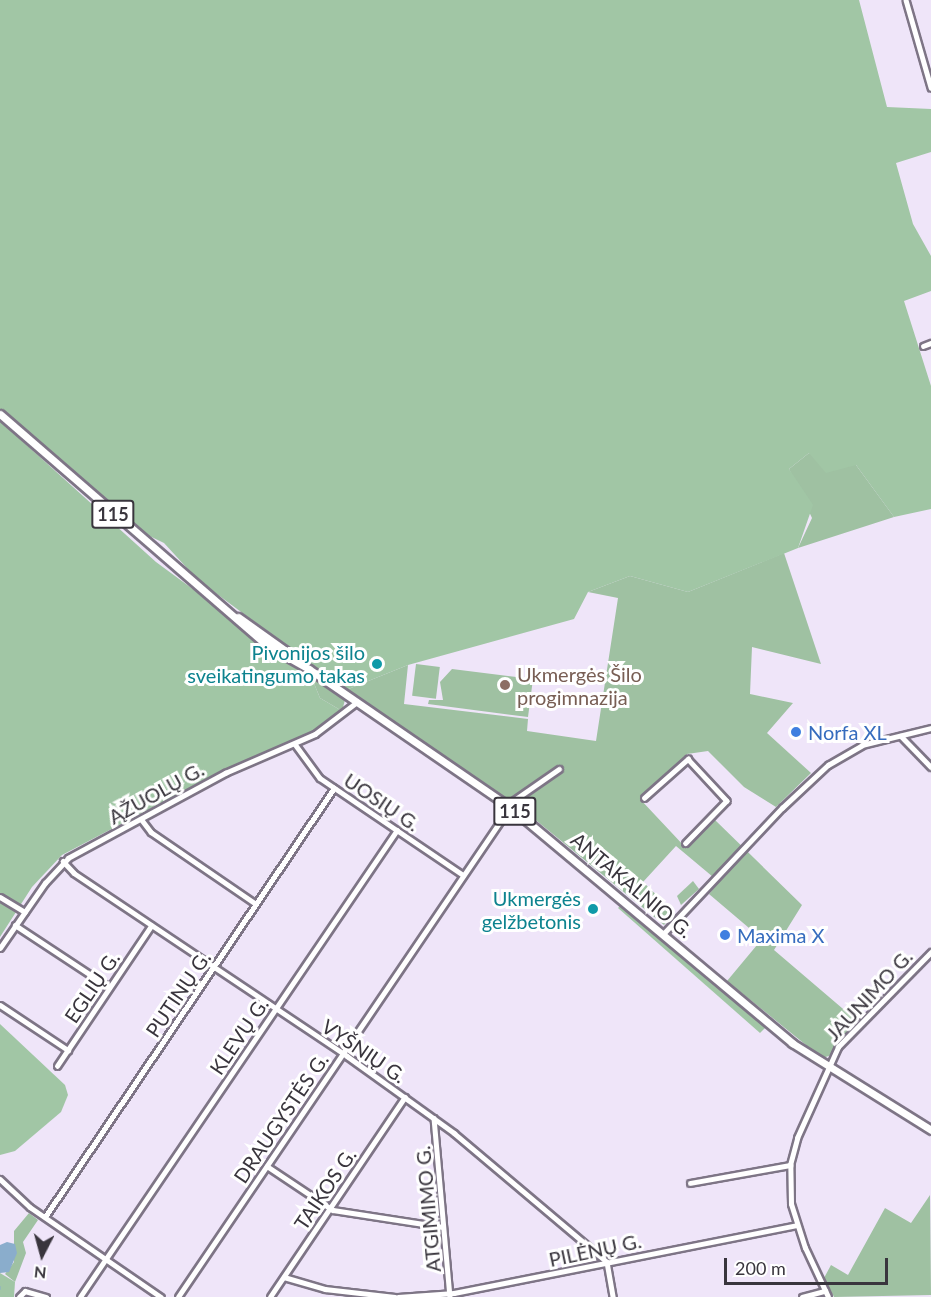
<!DOCTYPE html>
<html>
<head>
<meta charset="utf-8">
<style>
  body { margin:0 }
  #map { position:relative; width:931px; height:1297px; overflow:hidden; background:#efe5f9; font-family:Lato,sans-serif }
  div>[style] { position:absolute }
  .green>* { inset:0; background:#9fc1a2; transform-origin:0 0 }
  .forest>* { inset:0; background:#a1c6a5 }
  .water>* { inset:0; background:#8aadcc }
  .stream>* { height:1.5px; margin:-0.75px; padding:0 0.75px; transform-origin:0.75px; border-radius:0.75px; background:#8aadcc }
  .roads { filter:drop-shadow(2px 0 #7e7586) drop-shadow(-2px 0 #7e7586) drop-shadow(0 2px #7e7586) drop-shadow(0 -2px #7e7586) }
  .minor>* { height:4.5px; margin:-2.25px; padding:0 2.25px; transform-origin:2.25px; border-radius:2.25px; background:#fff }
  .primary>* { height:7px; margin:-3.5px; padding:0 3.5px; transform-origin:3.5px; border-radius:3.5px; background:#fff }
  .dots>* { width:16px; height:16px; translate:-50% -50%; box-sizing:border-box; border:3px solid #fff; border-radius:50% }
  span { translate:-50% -50%; white-space:nowrap; text-align:center; line-height:1.15; -webkit-text-stroke:6px #fff; paint-order:stroke }
  .shield-label span { padding:2px 4px; background:#fff; border:2px solid; border-radius:4px; -webkit-text-stroke-width:0 }
  .shield-label { font-size:18px; color:#39353d; font-weight:700 }
  .culture-label { font-size:20px; color:#0d838f }
  .right { translate:-100% -50%; text-align:right }
  .education-label { font-size:20px; color:#785e54 }
  .left { translate:0 -50%; text-align:left }
  .shop-label { font-size:20px; color:#366cbe }
  .street-label { font-size:20px; color:#39353d }
  .north { position:absolute; left:12px; top:1225px; width:60px; height:60px; -webkit-text-stroke:4px #fff; paint-order:stroke; rotate:186deg; font-size:16px; font-weight:700; line-height:24px; text-align:center; color:#39353d }
  .north::after { content:''; display:block; margin:auto; width:21px; height:27px; background:#39353d; clip-path:polygon(50% 0,100% 100%,50% 72%,0 100%) }
  .scale { position:absolute; left:724px; top:1258px; width:164px; height:27px; box-sizing:border-box; border:3px solid #39353d; border-top:0; padding-left:8px; font-size:18px; line-height:21px; white-space:nowrap; color:#39353d; -webkit-text-stroke:4px #fff; paint-order:stroke }
</style>
</head>
<body>
<div id="map">
  <div class="green">
    <div style="clip-path:polygon(809px 453px,856px 465px,894px 517px,798px 548px,812px 518px,789px 469px)"></div>
    <div style="clip-path:polygon(784px 553px,821px 664px,752px 647px,750px 694px,793px 703px,767px 733px,811px 773px,776px 807px,744px 787px,708px 751px,687px 754px,640px 799px,686px 848px,715px 820px,802px 905px,774px 950px,856px 1020px,829px 1056px,822px 1058px,727px 981px,762px 939px,709px 894px,719px 882px,676px 846px,643px 882px,675px 913px,664px 925px,521px 808px,346px 690px,408px 665px,404px 704px,528px 719px,527px 731px,596px 741px,618px 598px,588px 592px,630px 576px,688px 592px)"></div>
    <div style="left:416px;top:664px;width:24px;height:32px;rotate:7deg"></div>
    <div style="clip-path:polygon(452px 669px,533px 679px,528px 717px,428px 704px,429px 700px,443px 700px,440px 682px)"></div>
    <div style="clip-path:polygon(311px 676px,345px 700px,342px 711px,320px 698px)"></div>
    <div style="clip-path:polygon(693px 881px,699px 889px,681px 905px,677px 896px)"></div>
    <div style="clip-path:polygon(930px 1195px,931px 1295px,834px 1297px,824px 1278px,831px 1265px,848px 1275px,885px 1208px,911px 1223px)"></div>
    <div style="clip-path:polygon(29px 1213px,38px 1220px,23px 1242px,26px 1253px,15px 1282px,5px 1274px,14px 1262px,14px 1231px)"></div>
  </div>
  <div class="forest">
    <div style="clip-path:polygon(0 0,859px 0,887px 107px,931px 109px,931px 152px,896px 163px,913px 224px,931px 256px,931px 291px,904px 301px,931px 386px,931px 509px,894px 517px,856px 465px,826px 473px,809px 453px,789px 469px,813px 505px,798px 548px,688px 592px,630px 576px,588px 592px,574px 619px,408px 665px,346px 690px,198px 580px,164px 543px,137px 530px,0 409px)"></div>
    <div style="clip-path:polygon(0 421px,156px 562px,311px 676px,320px 698px,342px 711px,312px 733px,220px 772px,62px 855px,32px 887px,0 937px)"></div>
    <div style="clip-path:polygon(622px 904px,766px 1027px,760px 1033px,618px 908px)"></div>
    <div style="clip-path:polygon(0 1024px,65px 1085px,68px 1095px,61px 1112px,15px 1151px,0 1155px)"></div>
    <div style="clip-path:polygon(0 1273px,15px 1282px,14px 1297px,0 1297px)"></div>
  </div>
  <div class="water">
    <div style="clip-path:polygon(7px 1242px,15px 1244px,17px 1253px,9px 1272px,0 1273px,0 1245px)"></div>
  </div>
  <div class="stream">
    <div style="left:0;top:1287px;width:2px;rotate:90deg"></div>
  </div>
  <div class="roads">
    <div class="minor">
      <div style="left:906px;top:0;width:91px;rotate:74deg"></div>
      <div style="left:923px;top:346px;width:9px;rotate:-21deg"></div>
      <div style="left:901px;top:736px;width:43px;rotate:45.9deg"></div>
      <div style="left:295px;top:744px;width:42px;rotate:53.7deg"></div>
      <div style="left:320px;top:778px;width:173px;rotate:34.1deg"></div>
      <div style="left:644px;top:798px;width:59px;rotate:-41.6deg"></div>
      <div style="left:688px;top:759px;width:57px;rotate:47.1deg"></div>
      <div style="left:727px;top:801px;width:59px;rotate:134.3deg"></div>
      <div style="left:507px;top:805px;width:63px;rotate:-34.7deg"></div>
      <div style="left:142px;top:820px;width:15px;rotate:53deg"></div>
      <div style="left:151px;top:832px;width:127px;rotate:34.4deg"></div>
      <div style="left:63px;top:861px;width:16px;rotate:47deg"></div>
      <div style="left:74px;top:873px;width:329px;rotate:33.8deg"></div>
      <div style="left:347px;top:1056px;width:132px;rotate:35.7deg"></div>
      <div style="left:454px;top:1133px;width:200px;rotate:40.1deg"></div>
      <div style="left:607px;top:1262px;width:36px;rotate:80deg"></div>
      <div style="left:0;top:897px;width:29px;rotate:31deg"></div>
      <div style="left:15px;top:925px;width:113px;rotate:33.4deg"></div>
      <div style="left:664px;top:933px;width:172px;rotate:-46.7deg"></div>
      <div style="left:782px;top:808px;width:63px;rotate:-43.1deg"></div>
      <div style="left:828px;top:765px;width:39px;rotate:-30deg"></div>
      <div style="left:862px;top:745px;width:71px;rotate:-13.8deg"></div>
      <div style="left:0;top:948px;width:79px;rotate:-55.3deg"></div>
      <div style="left:45px;top:883px;width:34px;rotate:-47deg"></div>
      <div style="left:68px;top:858px;width:179px;rotate:-28.4deg"></div>
      <div style="left:225px;top:773px;width:98px;rotate:-23.4deg"></div>
      <div style="left:315px;top:734px;width:53px;rotate:-37.3deg"></div>
      <div style="left:0;top:1005px;width:82px;rotate:33.5deg"></div>
      <div style="left:57px;top:1066px;width:169px;rotate:-56.1deg"></div>
      <div style="left:434px;top:1118px;width:180px;rotate:84.9deg"></div>
      <div style="left:267px;top:1166px;width:79px;rotate:33.7deg"></div>
      <div style="left:333px;top:1210px;width:111px;rotate:8.8deg"></div>
      <div style="left:0;top:1179px;width:41px;rotate:43deg"></div>
      <div style="left:30px;top:1207px;width:159px;rotate:34.5deg"></div>
      <div style="left:690px;top:1183px;width:102px;rotate:-10.2deg"></div>
      <div style="left:45px;top:1217px;width:517px;rotate:-56.03deg"></div>
      <div style="left:284px;top:1277px;width:43px;rotate:16.3deg"></div>
      <div style="left:325px;top:1289px;width:70px;rotate:6.5deg"></div>
      <div style="left:19px;top:1297px;width:8px;rotate:-45deg"></div>
      <div style="left:25px;top:1291px;width:22px;rotate:16deg"></div>
      <div style="left:80px;top:1297px;width:564px;rotate:-55.83deg"></div>
      <div style="left:178px;top:1297px;width:592px;rotate:-55.88deg"></div>
      <div style="left:270px;top:1297px;width:241px;rotate:-56deg"></div>
      <div style="left:398px;top:1297px;width:56px;rotate:-4.1deg"></div>
      <div style="left:454px;top:1293px;width:349px;rotate:-11.2deg"></div>
      <div style="left:802px;top:1297px;width:24px;rotate:-15deg"></div>
      <div style="left:828px;top:1297px;width:54px;rotate:-115.1deg"></div>
      <div style="left:805px;top:1248px;width:46px;rotate:-107.7deg"></div>
      <div style="left:791px;top:1204px;width:39px;rotate:-91deg"></div>
      <div style="left:790px;top:1165px;width:28px;rotate:-75deg"></div>
      <div style="left:797px;top:1138px;width:100px;rotate:-65.7deg"></div>
      <div style="left:838px;top:1047px;width:133px;rotate:-45.6deg"></div>
    </div>
    <div class="primary">
      <div style="left:0;top:414px;width:354px;rotate:40.9deg"></div>
      <div style="left:268px;top:646px;width:47px;rotate:29.3deg"></div>
      <div style="left:309px;top:669px;width:244px;rotate:34.5deg"></div>
      <div style="left:510px;top:807px;width:368px;rotate:39.9deg"></div>
      <div style="left:792px;top:1043px;width:164px;rotate:32deg"></div>
      <div style="left:238px;top:617px;width:76px;rotate:35.4deg"></div>
    </div>
  </div>
  <div class="dots">
    <div style="left:377px;top:664px;background:#0f9aa8"></div>
    <div style="left:505px;top:685px;background:#8d6e63"></div>
    <div style="left:796px;top:732px;background:#3f7fe0"></div>
    <div style="left:593px;top:909px;background:#0f9aa8"></div>
    <div style="left:725px;top:935px;background:#3f7fe0"></div>
  </div>
  <div class="shield-label">
    <span style="left:113px;top:514px">115</span>
    <span style="left:515px;top:811px">115</span>
  </div>
  <div class="culture-label">
    <span class="right" style="left:365px;top:664px">Pivonijos šilo<br>sveikatingumo takas</span>
    <span class="right" style="left:581px;top:910px">Ukmergės<br>gelžbetonis</span>
  </div>
  <div class="education-label">
    <span class="left" style="left:517px;top:686px">Ukmergės Šilo<br>progimnazija</span>
  </div>
  <div class="shop-label">
    <span class="left" style="left:808px;top:732px">Norfa XL</span>
    <span class="left" style="left:737px;top:935px">Maxima X</span>
  </div>
  <div class="street-label">
    <span style="left:156px;top:793px;rotate:-29deg">ĄŽUOLŲ G.</span>
    <span style="left:382px;top:802px;rotate:34deg">UOSIŲ G.</span>
    <span style="left:632px;top:885px;rotate:40deg">ANTAKALNIO G.</span>
    <span style="left:92px;top:987px;rotate:-56deg">EGLIŲ G.</span>
    <span style="left:178px;top:994px;rotate:-56deg">PUTINŲ G.</span>
    <span style="left:869px;top:995px;rotate:-47deg">JAUNIMO G.</span>
    <span style="left:239px;top:1036px;rotate:-56deg">KLEVŲ G.</span>
    <span style="left:364px;top:1051px;rotate:34deg">VYŠNIŲ G.</span>
    <span style="left:281px;top:1118px;rotate:-56deg">DRAUGYSTĖS G.</span>
    <span style="left:325px;top:1189px;rotate:-56deg">TAIKOS G.</span>
    <span style="left:428px;top:1209px;rotate:-95deg">ATGIMIMO G.</span>
    <span style="left:595px;top:1250px;rotate:-12deg">PILĖNŲ G.</span>
  </div>
  <div class="north">N</div>
  <div class="scale">200 m</div>
</div>
</body>
</html>
